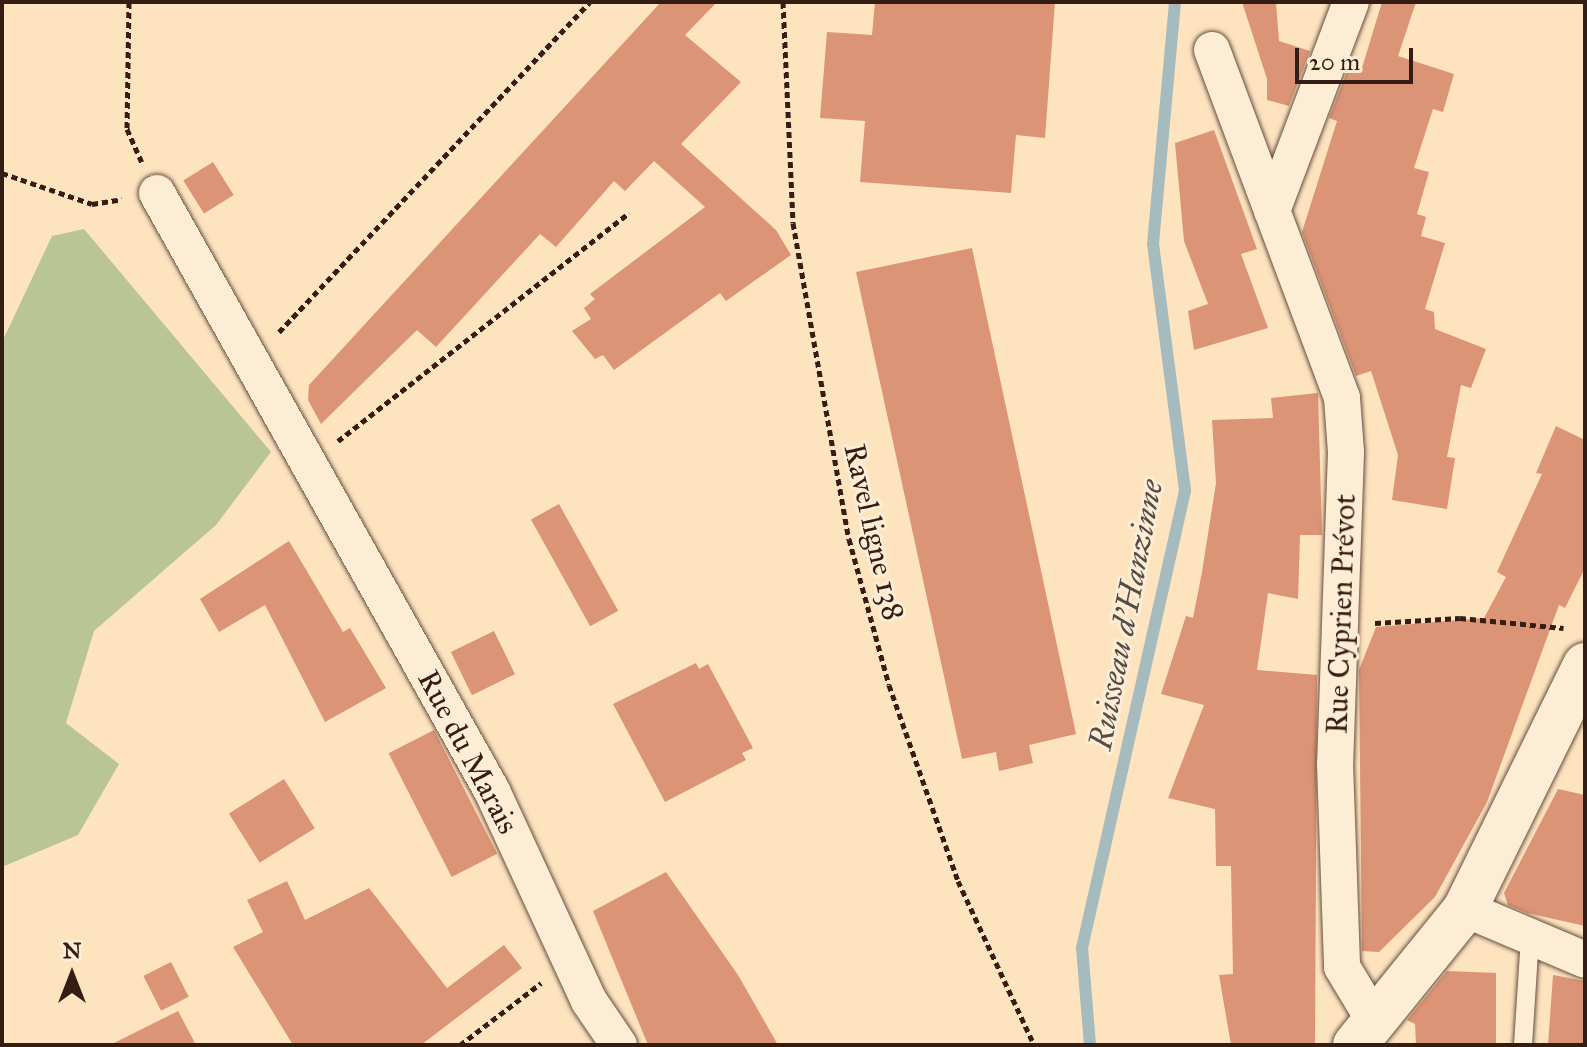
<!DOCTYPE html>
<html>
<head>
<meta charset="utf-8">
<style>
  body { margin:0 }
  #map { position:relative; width:1587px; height:1047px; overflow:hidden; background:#fee3bf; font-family:"IM FELL Great Primer",serif }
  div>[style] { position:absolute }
  .green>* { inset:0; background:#bac596 }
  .stream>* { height:12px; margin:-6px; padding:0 6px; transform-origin:6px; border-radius:6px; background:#a5bbbd }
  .building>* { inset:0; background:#db9476; transform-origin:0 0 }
  .path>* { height:5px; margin-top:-2.5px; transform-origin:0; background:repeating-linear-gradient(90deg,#331d14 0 6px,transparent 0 10px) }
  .roads { filter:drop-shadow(0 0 2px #664e3f) drop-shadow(0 0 2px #664e3f) }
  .service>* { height:18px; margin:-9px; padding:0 9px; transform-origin:9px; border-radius:9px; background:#feedd5 }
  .minor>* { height:36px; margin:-18px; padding:0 18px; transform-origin:18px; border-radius:18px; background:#feedd5 }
  .secondary>* { height:44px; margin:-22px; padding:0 22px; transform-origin:22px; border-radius:22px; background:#feedd5 }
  span { translate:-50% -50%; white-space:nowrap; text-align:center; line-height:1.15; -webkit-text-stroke:6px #feedd5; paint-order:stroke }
  .street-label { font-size:30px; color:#331d14 }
  .water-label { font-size:32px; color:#554c47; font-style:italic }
  .frame { position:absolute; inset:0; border:4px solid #331d14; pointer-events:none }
  .north { position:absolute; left:32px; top:935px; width:80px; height:80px; -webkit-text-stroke:6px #feedd5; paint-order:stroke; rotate:0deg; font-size:22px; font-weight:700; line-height:32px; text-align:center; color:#331d14 }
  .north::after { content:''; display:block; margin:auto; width:28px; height:36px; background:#331d14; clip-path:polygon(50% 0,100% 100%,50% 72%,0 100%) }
  .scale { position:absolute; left:1295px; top:48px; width:118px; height:36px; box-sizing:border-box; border:4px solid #331d14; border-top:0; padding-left:10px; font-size:24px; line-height:28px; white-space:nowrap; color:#331d14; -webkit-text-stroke:6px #feedd5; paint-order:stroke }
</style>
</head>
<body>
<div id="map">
  <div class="green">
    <i style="clip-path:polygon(84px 229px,271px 452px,216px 525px,94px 631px,66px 723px,119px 764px,78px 835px,2px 867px,2px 342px,52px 236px)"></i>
  </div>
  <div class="stream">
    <i style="left:1090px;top:1045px;width:97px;rotate:-94.7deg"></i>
    <i style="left:1082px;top:948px;width:469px;rotate:-77.3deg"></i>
    <i style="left:1185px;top:490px;width:248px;rotate:-97.4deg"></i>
    <i style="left:1153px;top:244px;width:243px;rotate:-84.8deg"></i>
  </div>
  <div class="building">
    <i style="clip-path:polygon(661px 2px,717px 2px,685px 35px,741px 82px,681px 144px,776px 230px,791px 255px,726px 301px,720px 293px,614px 370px,603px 355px,595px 359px,572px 331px,591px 319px,584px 308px,595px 299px,590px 294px,705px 207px,654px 161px,625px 191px,614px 181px,556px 247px,540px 234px,436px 347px,417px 330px,321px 424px,308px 400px,309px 385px)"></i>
    <i style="clip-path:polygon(875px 2px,1055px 2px,1045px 138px,1016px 135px,1011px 193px,860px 182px,865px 121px,820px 118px,827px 32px,872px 35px)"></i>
    <i style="clip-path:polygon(1242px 2px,1276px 2px,1279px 41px,1310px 51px,1289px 106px,1267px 100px,1267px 79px)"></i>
    <i style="clip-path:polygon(1382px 2px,1416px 2px,1398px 56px,1454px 74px,1443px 112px,1433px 109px,1414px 168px,1429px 172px,1417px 214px,1426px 217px,1421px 236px,1445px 243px,1425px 309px,1434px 312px,1435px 329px,1486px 349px,1471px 388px,1461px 385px,1447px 457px,1455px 458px,1447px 509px,1392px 500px,1398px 455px,1371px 371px,1356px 376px,1302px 232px,1337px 121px,1329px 118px,1350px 64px,1362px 68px)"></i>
    <i style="clip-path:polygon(1214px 130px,1257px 249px,1241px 254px,1268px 328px,1194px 350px,1188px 311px,1208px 304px,1184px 241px,1175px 143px)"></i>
    <i style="left:213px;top:162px;width:39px;height:35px;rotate:58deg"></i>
    <i style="clip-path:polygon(972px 248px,1076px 734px,1029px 745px,1033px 763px,999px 771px,996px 752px,962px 759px,856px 272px)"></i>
    <i style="clip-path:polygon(1318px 393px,1322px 535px,1300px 535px,1298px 599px,1268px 593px,1257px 670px,1317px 675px,1315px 1045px,1231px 1045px,1219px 975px,1233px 974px,1231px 866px,1216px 866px,1215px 809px,1168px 798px,1204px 705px,1161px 694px,1186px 616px,1193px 618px,1202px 572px,1216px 483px,1212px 420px,1273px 418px,1271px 398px)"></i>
    <i style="clip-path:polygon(1556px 426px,1585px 440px,1585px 568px,1565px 608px,1559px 605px,1487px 802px,1435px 897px,1379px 952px,1362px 951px,1359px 670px,1376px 627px,1484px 618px,1506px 577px,1497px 572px,1542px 474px,1536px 473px)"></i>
    <i style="left:559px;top:504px;width:122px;height:32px;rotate:61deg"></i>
    <i style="clip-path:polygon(289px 541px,343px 632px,350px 628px,386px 688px,325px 722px,265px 605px,219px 632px,200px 599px)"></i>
    <i style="left:494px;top:631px;width:48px;height:48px;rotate:64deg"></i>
    <i style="clip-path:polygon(696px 663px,699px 669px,708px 664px,753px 748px,742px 753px,746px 760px,665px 802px,613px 704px)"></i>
    <i style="left:434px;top:730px;width:139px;height:51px;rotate:63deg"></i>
    <i style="left:284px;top:779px;width:58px;height:65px;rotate:58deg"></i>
    <i style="clip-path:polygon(1558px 789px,1585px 795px,1585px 926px,1527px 913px,1508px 905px,1504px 893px)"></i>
    <i style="clip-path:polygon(666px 872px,738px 975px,778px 1045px,648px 1045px,593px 911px)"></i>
    <i style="clip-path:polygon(287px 881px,305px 920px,369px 888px,447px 988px,504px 945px,522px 968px,421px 1045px,293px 1045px,233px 947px,263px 932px,247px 900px)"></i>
    <i style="left:171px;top:962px;width:39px;height:31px;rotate:63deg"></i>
    <i style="clip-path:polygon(1447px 971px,1496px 973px,1496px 1045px,1416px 1045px,1415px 1024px,1407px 1020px)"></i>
    <i style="clip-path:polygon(1553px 975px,1585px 981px,1585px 1045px,1548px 1045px)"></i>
    <i style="clip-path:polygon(178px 1011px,196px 1045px,110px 1045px)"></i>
  </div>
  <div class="path">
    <i style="left:129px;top:2px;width:127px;rotate:90.9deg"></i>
    <i style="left:127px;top:129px;width:36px;rotate:66deg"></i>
    <i style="left:783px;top:2px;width:221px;rotate:87.4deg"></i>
    <i style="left:793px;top:223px;width:321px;rotate:80deg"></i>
    <i style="left:849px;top:539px;width:151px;rotate:74.7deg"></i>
    <i style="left:889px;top:685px;width:208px;rotate:70.6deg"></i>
    <i style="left:958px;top:881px;width:181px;rotate:65.1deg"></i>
    <i style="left:2px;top:173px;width:95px;rotate:19deg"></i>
    <i style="left:92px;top:204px;width:30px;rotate:-9deg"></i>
    <i style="left:279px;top:332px;width:453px;rotate:-46.7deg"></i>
    <i style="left:338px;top:441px;width:370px;rotate:-38.1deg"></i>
    <i style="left:1375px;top:623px;width:85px;rotate:-3.4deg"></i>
    <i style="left:1460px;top:618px;width:104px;rotate:5.5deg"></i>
    <i style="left:460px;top:1045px;width:102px;rotate:-37.4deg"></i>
  </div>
  <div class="roads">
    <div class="service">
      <i style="left:1523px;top:1045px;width:108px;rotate:-86.3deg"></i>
    </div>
    <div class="minor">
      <i style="left:1212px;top:50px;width:371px;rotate:69.5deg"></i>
      <i style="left:1342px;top:398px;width:54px;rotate:85.8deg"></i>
      <i style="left:1346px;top:452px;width:312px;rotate:92deg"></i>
      <i style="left:1335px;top:764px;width:203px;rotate:88deg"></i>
      <i style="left:1342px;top:967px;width:62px;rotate:58.9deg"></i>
      <i style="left:157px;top:193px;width:685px;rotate:60.74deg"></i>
      <i style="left:492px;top:791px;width:231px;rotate:65.2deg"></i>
      <i style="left:589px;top:1001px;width:53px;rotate:55.7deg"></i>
      <i style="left:1272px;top:211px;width:223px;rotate:-69.3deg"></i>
      <i style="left:1465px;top:909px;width:130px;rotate:23deg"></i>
    </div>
    <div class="secondary">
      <i style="left:1355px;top:1045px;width:175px;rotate:-51deg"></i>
      <i style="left:1465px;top:909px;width:272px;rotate:-63.8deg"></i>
    </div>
  </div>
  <div class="street-label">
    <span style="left:874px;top:532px;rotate:77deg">Ravel ligne 138</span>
    <span style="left:1341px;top:614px;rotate:-88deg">Rue Cyprien Prévot</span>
    <span style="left:468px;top:752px;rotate:62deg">Rue du Marais</span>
  </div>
  <div class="water-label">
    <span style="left:1127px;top:615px;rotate:-79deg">Ruisseau d'Hanzinne</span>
  </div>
  <div class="frame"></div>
  <div class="north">N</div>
  <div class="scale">20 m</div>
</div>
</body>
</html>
